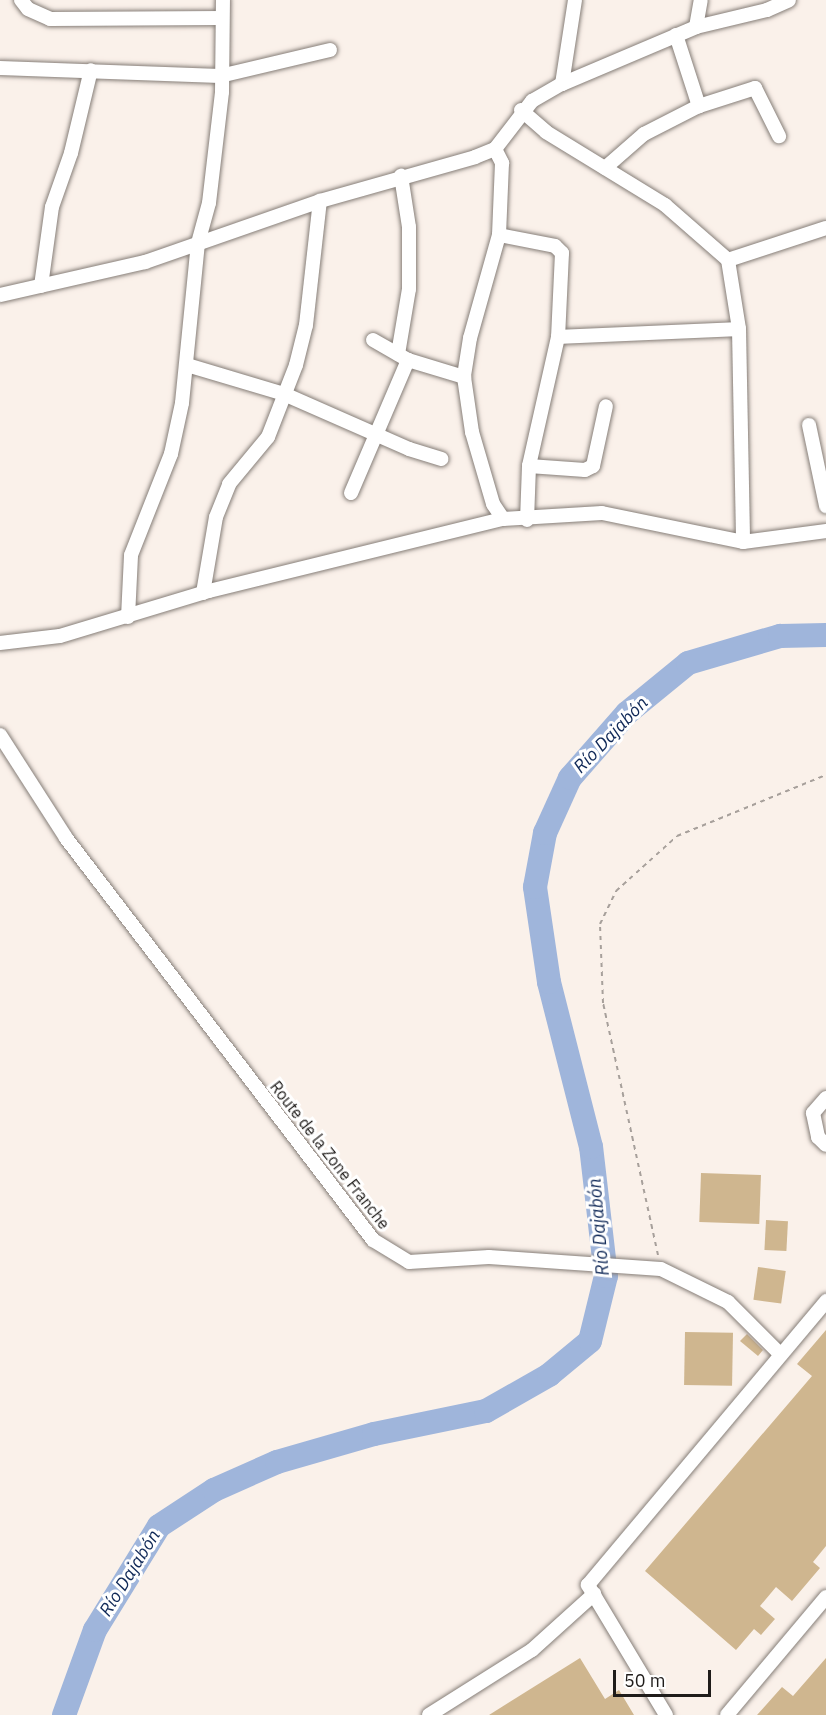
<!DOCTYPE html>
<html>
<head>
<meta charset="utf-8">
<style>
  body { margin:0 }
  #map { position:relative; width:826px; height:1715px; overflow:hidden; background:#faf1ea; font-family:"IBM Plex Sans",sans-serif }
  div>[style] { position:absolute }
  .river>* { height:24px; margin:-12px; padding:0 12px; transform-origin:12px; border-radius:12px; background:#9fb5db }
  .building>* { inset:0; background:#cfb68f; transform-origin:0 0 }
  .path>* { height:2px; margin-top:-1px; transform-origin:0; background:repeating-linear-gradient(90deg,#a7a09b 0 4.5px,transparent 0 9px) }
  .roads { filter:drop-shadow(0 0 2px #867e78) drop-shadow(0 0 2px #867e78) }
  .minor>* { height:14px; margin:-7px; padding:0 7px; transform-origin:7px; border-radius:7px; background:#fff }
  span { translate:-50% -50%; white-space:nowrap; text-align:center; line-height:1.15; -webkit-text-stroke:6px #fff; paint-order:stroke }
  .street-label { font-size:16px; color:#1f1c1a }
  .water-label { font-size:18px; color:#0f2857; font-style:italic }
  .scale { position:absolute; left:613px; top:1670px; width:98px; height:27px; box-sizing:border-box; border:3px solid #1f1c1a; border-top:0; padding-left:8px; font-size:18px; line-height:21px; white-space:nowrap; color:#1f1c1a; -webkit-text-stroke:4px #fff; paint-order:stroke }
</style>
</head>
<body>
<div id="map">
  <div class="river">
    <i style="left:64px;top:1715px;width:90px;rotate:-70deg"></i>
    <i style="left:95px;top:1630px;width:122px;rotate:-58.4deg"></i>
    <i style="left:159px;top:1526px;width:66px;rotate:-33.2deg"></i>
    <i style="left:214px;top:1490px;width:69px;rotate:-24deg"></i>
    <i style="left:277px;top:1462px;width:101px;rotate:-16.1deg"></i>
    <i style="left:374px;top:1434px;width:114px;rotate:-11.6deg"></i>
    <i style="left:486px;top:1411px;width:73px;rotate:-29.7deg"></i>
    <i style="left:549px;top:1375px;width:53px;rotate:-39.7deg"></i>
    <i style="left:590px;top:1341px;width:67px;rotate:-76.2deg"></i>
    <i style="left:606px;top:1276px;width:130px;rotate:-96.6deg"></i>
    <i style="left:591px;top:1147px;width:170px;rotate:-104.3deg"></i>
    <i style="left:549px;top:982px;width:96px;rotate:-98.4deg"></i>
    <i style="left:535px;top:887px;width:55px;rotate:-79.5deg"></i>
    <i style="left:545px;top:833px;width:60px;rotate:-65.6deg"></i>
    <i style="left:570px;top:778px;width:86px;rotate:-48.8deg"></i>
    <i style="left:627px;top:713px;width:79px;rotate:-39.3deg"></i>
    <i style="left:688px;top:663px;width:96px;rotate:-16.4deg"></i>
    <i style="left:780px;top:636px;width:46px;rotate:-1.2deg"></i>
  </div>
  <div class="building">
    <i style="left:701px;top:1173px;width:60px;height:49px;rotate:2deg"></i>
    <i style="left:766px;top:1220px;width:22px;height:30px;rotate:3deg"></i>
    <i style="left:758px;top:1267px;width:28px;height:33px;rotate:8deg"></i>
    <i style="clip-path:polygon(826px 1330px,826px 1546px,813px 1562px,820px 1568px,792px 1601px,776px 1587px,760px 1606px,775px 1619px,761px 1635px,754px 1629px,736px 1650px,645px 1571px,812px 1376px,797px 1364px)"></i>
    <i style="left:685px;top:1332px;width:48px;height:53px;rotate:1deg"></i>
    <i style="clip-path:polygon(747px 1334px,763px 1350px,758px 1356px,740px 1341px)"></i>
    <i style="clip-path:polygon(580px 1658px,605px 1699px,619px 1690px,634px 1715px,489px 1715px)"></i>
    <i style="clip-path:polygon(826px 1658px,826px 1715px,757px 1715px,782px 1687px,793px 1696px)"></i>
  </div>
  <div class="path">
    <i style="left:658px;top:1255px;width:258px;rotate:-102.3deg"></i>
    <i style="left:603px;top:1003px;width:79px;rotate:-92.2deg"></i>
    <i style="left:600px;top:924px;width:37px;rotate:-64deg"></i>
    <i style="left:616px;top:891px;width:82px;rotate:-42deg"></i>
    <i style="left:677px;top:836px;width:161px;rotate:-22.3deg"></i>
  </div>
  <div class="roads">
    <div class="minor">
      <i style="left:21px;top:0;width:11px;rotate:52deg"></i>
      <i style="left:28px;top:9px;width:24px;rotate:24deg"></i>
      <i style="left:50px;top:19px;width:172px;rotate:-0.3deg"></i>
      <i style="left:696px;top:27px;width:27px;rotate:-80deg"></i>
      <i style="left:676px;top:35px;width:75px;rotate:72.1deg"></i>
      <i style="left:0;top:68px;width:220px;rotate:2.1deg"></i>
      <i style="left:220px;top:76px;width:113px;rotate:-13.3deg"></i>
      <i style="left:562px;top:84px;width:85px;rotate:-81.2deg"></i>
      <i style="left:521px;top:110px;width:33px;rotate:41deg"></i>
      <i style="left:546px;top:132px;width:140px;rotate:31.5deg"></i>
      <i style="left:665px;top:205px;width:84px;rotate:41.1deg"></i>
      <i style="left:728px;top:260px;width:103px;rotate:-18.1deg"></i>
      <i style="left:495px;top:149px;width:16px;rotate:63deg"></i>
      <i style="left:502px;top:163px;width:72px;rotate:92.4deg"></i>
      <i style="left:499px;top:235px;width:107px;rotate:105.7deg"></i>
      <i style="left:470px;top:338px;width:39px;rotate:99deg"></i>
      <i style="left:464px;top:377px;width:56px;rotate:81.7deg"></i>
      <i style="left:472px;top:432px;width:75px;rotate:73.7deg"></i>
      <i style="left:493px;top:504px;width:18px;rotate:56deg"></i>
      <i style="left:605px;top:168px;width:52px;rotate:-41.1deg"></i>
      <i style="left:644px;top:134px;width:62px;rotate:-27deg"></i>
      <i style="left:699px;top:106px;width:59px;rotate:-17.8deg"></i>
      <i style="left:755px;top:88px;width:54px;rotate:63.4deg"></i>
      <i style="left:499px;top:235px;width:57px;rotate:11.1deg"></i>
      <i style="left:555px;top:246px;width:10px;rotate:45deg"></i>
      <i style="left:562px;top:253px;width:84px;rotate:92.7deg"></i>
      <i style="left:558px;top:337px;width:132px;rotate:102.7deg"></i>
      <i style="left:529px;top:466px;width:54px;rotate:92.1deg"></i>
      <i style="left:728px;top:260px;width:70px;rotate:80.9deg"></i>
      <i style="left:739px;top:329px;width:213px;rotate:88.9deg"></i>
      <i style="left:41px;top:286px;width:80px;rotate:-82.1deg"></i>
      <i style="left:52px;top:207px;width:57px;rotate:-70.6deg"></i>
      <i style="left:71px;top:153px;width:85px;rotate:-76.5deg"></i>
      <i style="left:0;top:295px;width:149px;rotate:-12.8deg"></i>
      <i style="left:145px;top:262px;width:185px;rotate:-19.2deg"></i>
      <i style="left:320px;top:201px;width:161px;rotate:-15.8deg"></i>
      <i style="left:475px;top:157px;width:22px;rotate:-22deg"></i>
      <i style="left:495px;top:149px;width:61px;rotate:-52.4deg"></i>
      <i style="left:532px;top:101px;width:34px;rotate:-30deg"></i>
      <i style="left:562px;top:84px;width:146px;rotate:-23deg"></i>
      <i style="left:696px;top:27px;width:73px;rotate:-13.5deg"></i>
      <i style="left:767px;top:10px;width:24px;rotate:-24deg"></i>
      <i style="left:558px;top:337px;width:181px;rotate:-2.5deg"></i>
      <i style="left:373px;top:340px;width:40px;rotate:29.7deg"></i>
      <i style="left:408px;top:360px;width:59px;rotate:16.9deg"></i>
      <i style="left:398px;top:354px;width:66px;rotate:-80.4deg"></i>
      <i style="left:409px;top:289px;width:62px;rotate:-90deg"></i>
      <i style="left:409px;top:227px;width:52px;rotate:-98.9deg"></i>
      <i style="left:187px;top:365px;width:101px;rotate:16.6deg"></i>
      <i style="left:284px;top:394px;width:137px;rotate:23.7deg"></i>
      <i style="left:409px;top:449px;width:34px;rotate:17deg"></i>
      <i style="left:809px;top:425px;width:83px;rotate:78.1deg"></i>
      <i style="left:529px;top:466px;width:56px;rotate:4.1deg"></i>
      <i style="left:585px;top:470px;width:9px;rotate:-27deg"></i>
      <i style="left:593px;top:466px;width:61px;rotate:-77.8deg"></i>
      <i style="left:351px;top:493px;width:145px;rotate:-66.8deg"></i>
      <i style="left:203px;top:593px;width:77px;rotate:-80.3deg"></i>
      <i style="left:216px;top:517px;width:35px;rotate:-68deg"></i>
      <i style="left:229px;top:484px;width:61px;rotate:-50.3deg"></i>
      <i style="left:268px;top:437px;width:77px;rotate:-68.7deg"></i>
      <i style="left:296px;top:365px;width:41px;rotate:-76deg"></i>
      <i style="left:306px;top:325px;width:125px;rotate:-83.6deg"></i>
      <i style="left:128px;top:617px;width:62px;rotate:-87.2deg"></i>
      <i style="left:131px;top:555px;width:109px;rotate:-68.4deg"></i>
      <i style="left:171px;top:454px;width:52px;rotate:-77.8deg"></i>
      <i style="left:182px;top:403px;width:161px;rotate:-84.3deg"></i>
      <i style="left:198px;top:243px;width:41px;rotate:-74.6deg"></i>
      <i style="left:209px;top:203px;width:112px;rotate:-83.3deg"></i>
      <i style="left:222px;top:92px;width:92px;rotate:-89.4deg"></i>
      <i style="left:0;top:643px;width:60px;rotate:-6.7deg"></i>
      <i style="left:60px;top:636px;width:156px;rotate:-16.8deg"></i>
      <i style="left:209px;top:591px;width:303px;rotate:-13.8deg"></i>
      <i style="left:503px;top:519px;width:99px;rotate:-3.5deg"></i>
      <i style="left:602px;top:513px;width:144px;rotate:11.6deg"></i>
      <i style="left:743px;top:542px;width:84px;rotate:-7.5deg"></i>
      <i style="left:0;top:735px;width:122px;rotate:57.3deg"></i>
      <i style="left:66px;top:838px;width:506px;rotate:52.63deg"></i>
      <i style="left:373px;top:1240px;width:42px;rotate:31.4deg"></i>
      <i style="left:409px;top:1262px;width:80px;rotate:-3.6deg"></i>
      <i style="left:489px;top:1257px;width:172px;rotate:4deg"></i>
      <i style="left:661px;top:1269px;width:75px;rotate:26.2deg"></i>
      <i style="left:728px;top:1302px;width:72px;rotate:45deg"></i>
      <i style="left:826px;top:1098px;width:20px;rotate:131deg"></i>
      <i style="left:813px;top:1113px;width:25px;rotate:78deg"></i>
      <i style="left:818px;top:1137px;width:11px;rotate:45deg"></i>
      <i style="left:429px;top:1715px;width:122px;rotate:-32.3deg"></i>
      <i style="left:532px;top:1650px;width:84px;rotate:-42.1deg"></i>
      <i style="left:666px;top:1715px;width:152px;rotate:-121deg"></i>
      <i style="left:588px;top:1585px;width:371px;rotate:-50deg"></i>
      <i style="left:727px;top:1715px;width:154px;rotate:-50deg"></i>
    </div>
  </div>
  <div class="street-label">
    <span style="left:330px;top:1155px;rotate:52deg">Route de la Zone Franche</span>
  </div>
  <div class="water-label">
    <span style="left:611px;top:735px;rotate:-46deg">Río Dajabón</span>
    <span style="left:599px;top:1227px;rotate:-95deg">Río Dajabón</span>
    <span style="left:130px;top:1573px;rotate:-58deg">Río Dajabón</span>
  </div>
  <div class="scale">50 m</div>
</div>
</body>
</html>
